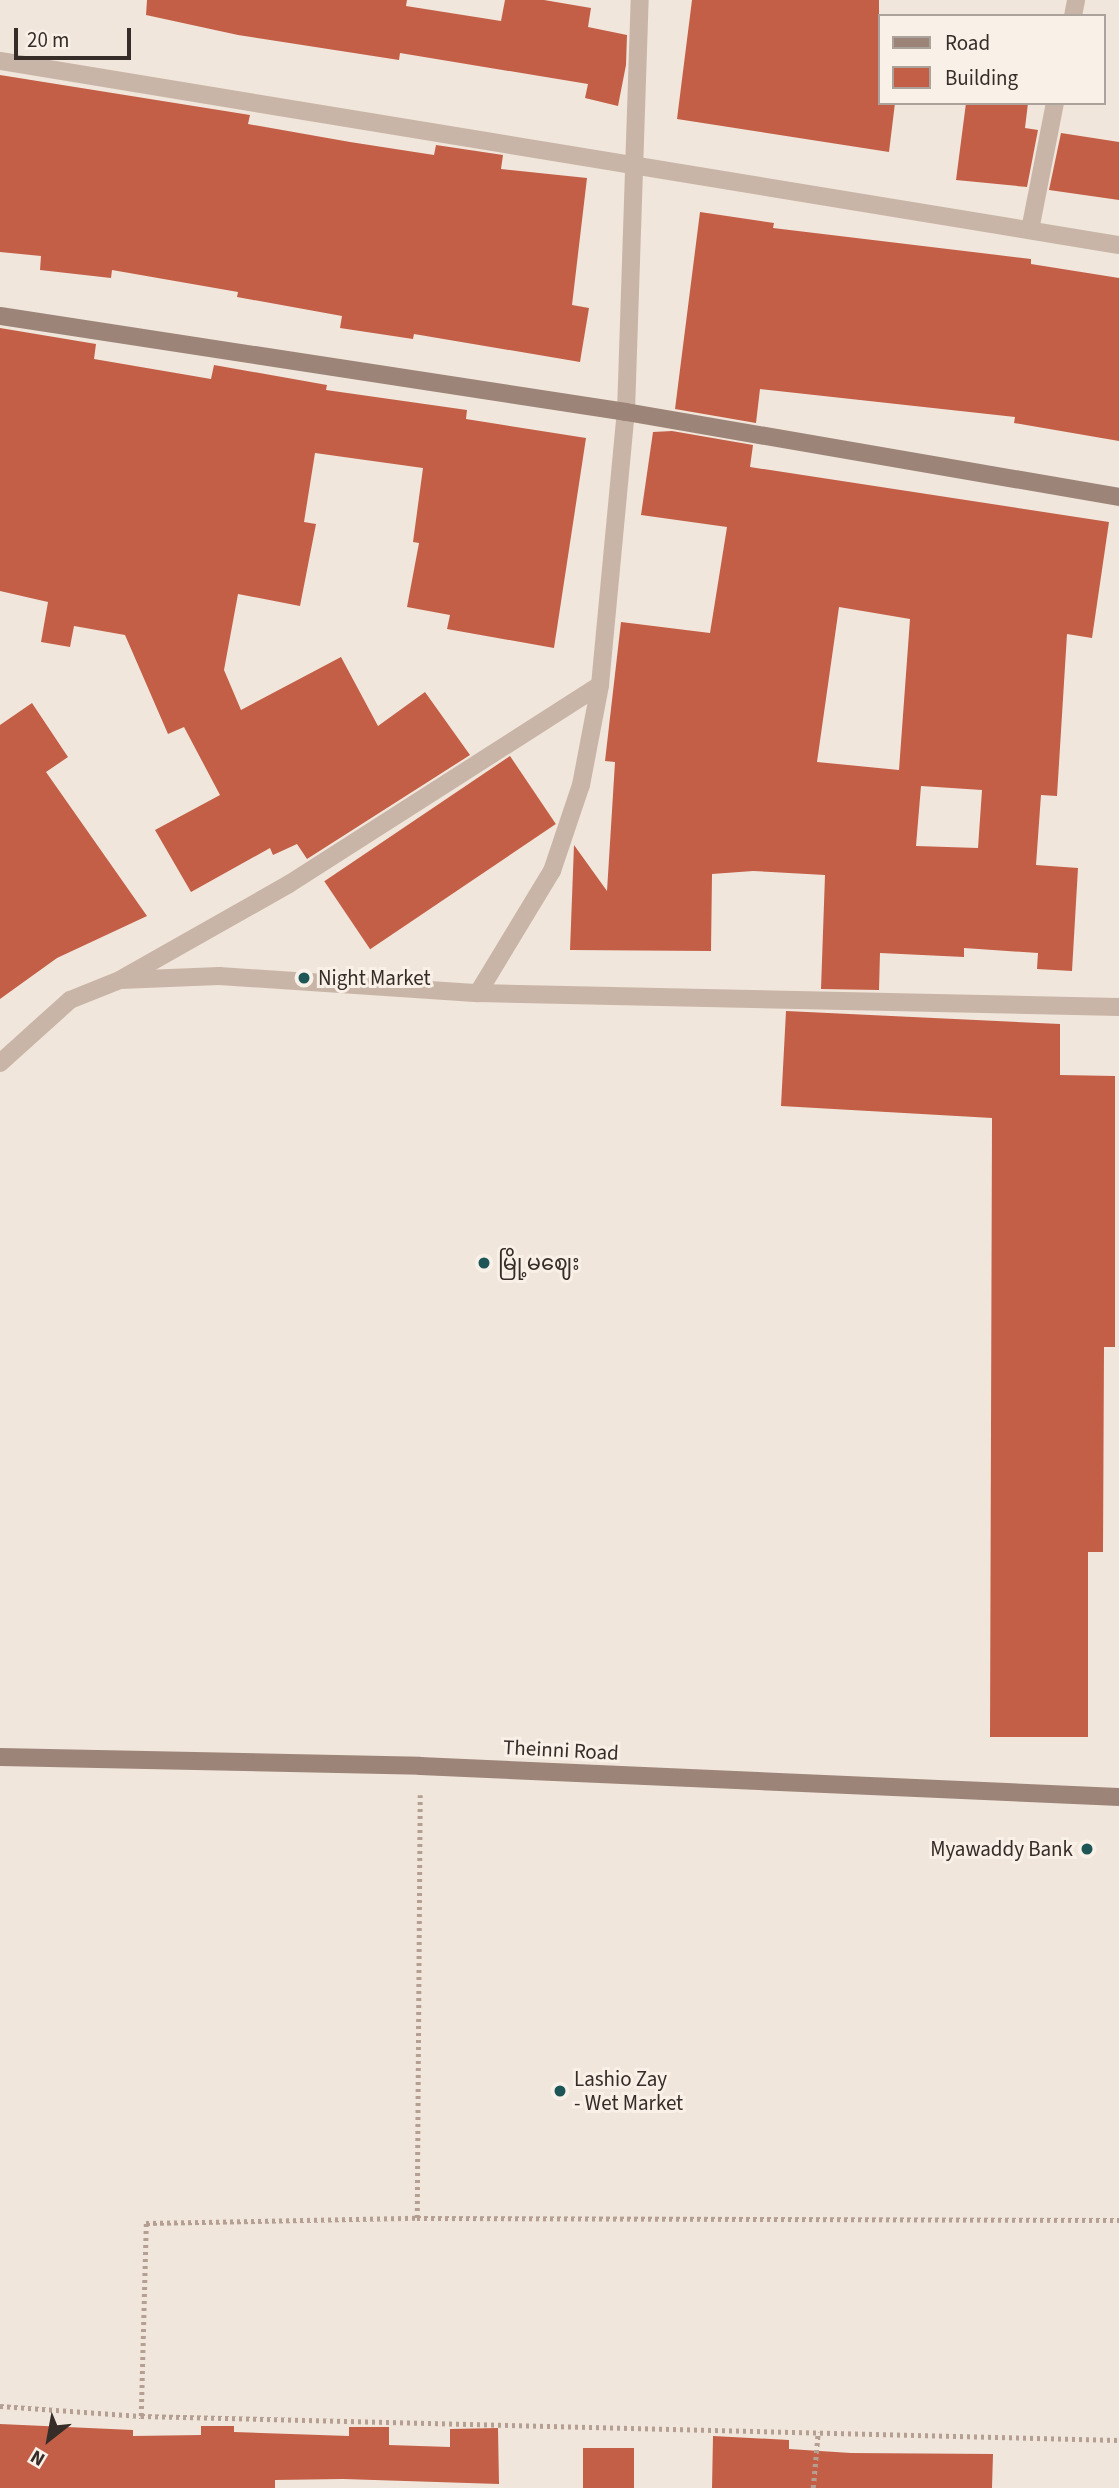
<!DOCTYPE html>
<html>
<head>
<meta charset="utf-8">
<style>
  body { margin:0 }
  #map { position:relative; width:1119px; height:2488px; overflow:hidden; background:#f1e6db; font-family:"Source Sans 3","Noto Sans Myanmar",sans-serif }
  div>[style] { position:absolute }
  .building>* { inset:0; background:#c45f47; transform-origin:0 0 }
  .path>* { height:4.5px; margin-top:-2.25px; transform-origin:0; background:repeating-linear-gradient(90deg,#b59f92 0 3.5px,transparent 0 7px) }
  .minor>* { height:18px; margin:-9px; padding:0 9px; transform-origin:9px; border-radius:9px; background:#c9b5a7 }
  .secondary>* { height:18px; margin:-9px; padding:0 9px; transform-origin:9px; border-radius:9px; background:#9d8479 }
  .dots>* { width:19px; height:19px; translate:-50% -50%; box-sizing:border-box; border:4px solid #f9f0e8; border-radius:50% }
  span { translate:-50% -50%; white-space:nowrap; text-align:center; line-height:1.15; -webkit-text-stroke:6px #f9f0e8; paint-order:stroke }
  .poi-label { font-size:21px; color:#362c28 }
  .left { translate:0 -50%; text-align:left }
  .right { translate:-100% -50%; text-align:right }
  .street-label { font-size:21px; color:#362c28 }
  .legend { position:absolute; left:878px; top:14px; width:228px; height:91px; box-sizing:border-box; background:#f9f0e8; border:2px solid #aba29b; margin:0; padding:9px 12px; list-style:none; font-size:21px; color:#362c28 }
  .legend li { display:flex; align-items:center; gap:14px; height:35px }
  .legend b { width:35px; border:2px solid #aba29b }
  .north { position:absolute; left:14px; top:2404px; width:70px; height:70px; -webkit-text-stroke:5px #f9f0e8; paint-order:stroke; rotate:211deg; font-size:19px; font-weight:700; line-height:28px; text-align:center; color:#362c28 }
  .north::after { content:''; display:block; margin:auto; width:24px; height:32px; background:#362c28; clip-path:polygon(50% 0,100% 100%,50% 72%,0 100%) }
  .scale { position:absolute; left:14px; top:28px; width:117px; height:32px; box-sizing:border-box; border:4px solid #362c28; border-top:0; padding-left:9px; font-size:21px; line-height:24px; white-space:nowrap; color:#362c28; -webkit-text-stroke:5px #f9f0e8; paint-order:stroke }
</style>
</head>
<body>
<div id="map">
  <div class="building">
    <i style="clip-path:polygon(147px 0,407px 0,406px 6px,501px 21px,505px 0,544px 0,591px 8px,588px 27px,627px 35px,626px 65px,618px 106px,585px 98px,588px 84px,400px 53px,399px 60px,238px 35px,146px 15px)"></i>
    <i style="clip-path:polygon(692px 0,879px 0,879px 103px,895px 103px,889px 152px,677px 119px)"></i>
    <i style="clip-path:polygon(0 75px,250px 115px,248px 124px,350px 142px,434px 155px,436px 145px,503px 155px,501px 169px,587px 178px,572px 305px,589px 308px,580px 362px,414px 334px,413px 339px,340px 328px,342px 316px,237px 297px,238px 292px,112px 270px,111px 278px,40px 270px,41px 256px,0 252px)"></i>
    <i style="clip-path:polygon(966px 103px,1028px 103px,1025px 128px,1038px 130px,1027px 187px,956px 180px)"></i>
    <i style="clip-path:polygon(1061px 133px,1119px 142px,1119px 200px,1049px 190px)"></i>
    <i style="clip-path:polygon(700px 212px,774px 223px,773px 228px,1031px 259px,1031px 264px,1119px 278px,1119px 441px,1014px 423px,1015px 417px,760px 389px,756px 423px,675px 409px)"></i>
    <i style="clip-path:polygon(0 328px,96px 344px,94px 359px,211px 379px,214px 365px,327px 385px,326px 390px,467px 410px,466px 419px,586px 438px,554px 648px,447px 629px,450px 615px,407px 607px,419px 543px,413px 542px,423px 468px,315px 453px,304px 522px,316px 524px,300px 606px,238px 594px,224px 670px,241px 710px,341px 657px,378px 726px,425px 692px,470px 755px,307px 859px,297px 844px,273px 855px,270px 848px,191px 892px,155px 830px,220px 795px,184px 727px,168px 734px,125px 635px,74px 626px,70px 647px,41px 642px,48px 602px,0 591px)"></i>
    <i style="clip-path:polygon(evenodd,672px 431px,753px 445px,750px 467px,1109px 522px,1092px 638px,1067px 634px,1057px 796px,1041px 795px,1036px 865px,1078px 868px,1072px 971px,1037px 969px,1038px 953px,964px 948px,964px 957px,880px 953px,879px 990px,821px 989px,825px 875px,753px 871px,712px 874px,711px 951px,570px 950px,574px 845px,607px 891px,615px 762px,605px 761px,621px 622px,710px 633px,727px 527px,641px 515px,653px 432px,672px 431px,839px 607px,910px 619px,899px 770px,817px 762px,839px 607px,672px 431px,921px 786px,982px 790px,978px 848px,916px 846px,921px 786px)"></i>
    <i style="clip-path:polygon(32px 703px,68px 757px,46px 772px,147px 916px,57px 958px,0 999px,0 725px)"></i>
    <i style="left:510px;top:756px;width:82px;height:224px;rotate:56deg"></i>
    <i style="clip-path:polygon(786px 1011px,1060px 1024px,1060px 1075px,1115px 1076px,1115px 1347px,1104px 1347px,1103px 1552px,1088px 1552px,1088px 1737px,990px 1737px,992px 1118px,781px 1106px)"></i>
    <i style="clip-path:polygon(0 2424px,133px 2430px,133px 2436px,201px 2435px,201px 2426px,234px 2426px,234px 2432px,349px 2436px,349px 2427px,389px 2427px,389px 2445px,450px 2447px,450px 2429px,498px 2428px,499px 2484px,343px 2479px,275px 2480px,275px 2488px,0 2488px)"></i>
    <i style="clip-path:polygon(713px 2436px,789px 2440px,789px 2449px,851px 2453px,993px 2454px,992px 2488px,712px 2488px)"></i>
    <i style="left:583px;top:2448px;width:51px;height:40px"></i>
  </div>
  <div class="path">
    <i style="left:417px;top:2218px;width:423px;rotate:-89.6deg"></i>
    <i style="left:0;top:2406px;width:141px;rotate:4.1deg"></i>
    <i style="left:141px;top:2416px;width:978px;rotate:1.41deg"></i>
    <i style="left:141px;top:2416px;width:193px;rotate:-88.5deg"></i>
    <i style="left:146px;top:2223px;width:271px;rotate:-1.1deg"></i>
    <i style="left:417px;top:2218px;width:702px;rotate:0.16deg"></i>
    <i style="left:813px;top:2488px;width:56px;rotate:-84.9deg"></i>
  </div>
  <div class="minor">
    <i style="left:1073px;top:16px;width:16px;rotate:-79deg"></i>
    <i style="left:0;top:61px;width:1134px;rotate:9.34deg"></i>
    <i style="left:1030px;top:230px;width:129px;rotate:-78.9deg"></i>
    <i style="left:123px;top:978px;width:191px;rotate:-29.5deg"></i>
    <i style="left:289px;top:884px;width:369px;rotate:-32.6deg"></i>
    <i style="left:478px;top:993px;width:143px;rotate:-58.8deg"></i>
    <i style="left:552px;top:871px;width:91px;rotate:-71.4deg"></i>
    <i style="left:581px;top:785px;width:102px;rotate:-79.2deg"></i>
    <i style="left:600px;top:685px;width:274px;rotate:-84.6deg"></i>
    <i style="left:626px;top:412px;width:412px;rotate:-88.1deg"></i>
    <i style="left:0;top:1063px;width:94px;rotate:-42deg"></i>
    <i style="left:70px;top:1000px;width:54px;rotate:-21.8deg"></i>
    <i style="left:120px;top:980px;width:99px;rotate:-2.3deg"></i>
    <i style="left:219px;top:976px;width:260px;rotate:3.8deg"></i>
    <i style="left:478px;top:993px;width:641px;rotate:1.25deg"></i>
  </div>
  <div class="secondary">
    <i style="left:0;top:316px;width:633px;rotate:8.72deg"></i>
    <i style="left:626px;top:412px;width:500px;rotate:9.78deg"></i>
    <i style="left:0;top:1757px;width:420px;rotate:1.2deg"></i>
    <i style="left:420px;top:1766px;width:700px;rotate:2.54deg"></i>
  </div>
  <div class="dots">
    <i style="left:304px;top:978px;background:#1e5657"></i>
    <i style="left:484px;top:1263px;background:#1e5657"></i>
    <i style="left:1087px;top:1849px;background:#1e5657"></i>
    <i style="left:560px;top:2091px;background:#1e5657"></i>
  </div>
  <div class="poi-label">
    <span class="left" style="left:318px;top:978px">Night Market</span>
    <span class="left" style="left:498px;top:1263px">မြို့မဈေး</span>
    <span class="right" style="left:1073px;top:1849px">Myawaddy Bank</span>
    <span class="left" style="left:574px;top:2091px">Lashio Zay<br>- Wet Market</span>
  </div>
  <div class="street-label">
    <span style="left:561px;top:1750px;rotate:3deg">Theinni Road</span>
  </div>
  <ul class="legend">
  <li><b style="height:9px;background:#9d8479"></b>Road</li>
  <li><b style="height:19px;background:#c45f47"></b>Building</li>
  </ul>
  <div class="north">N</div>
  <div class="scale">20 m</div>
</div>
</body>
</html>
